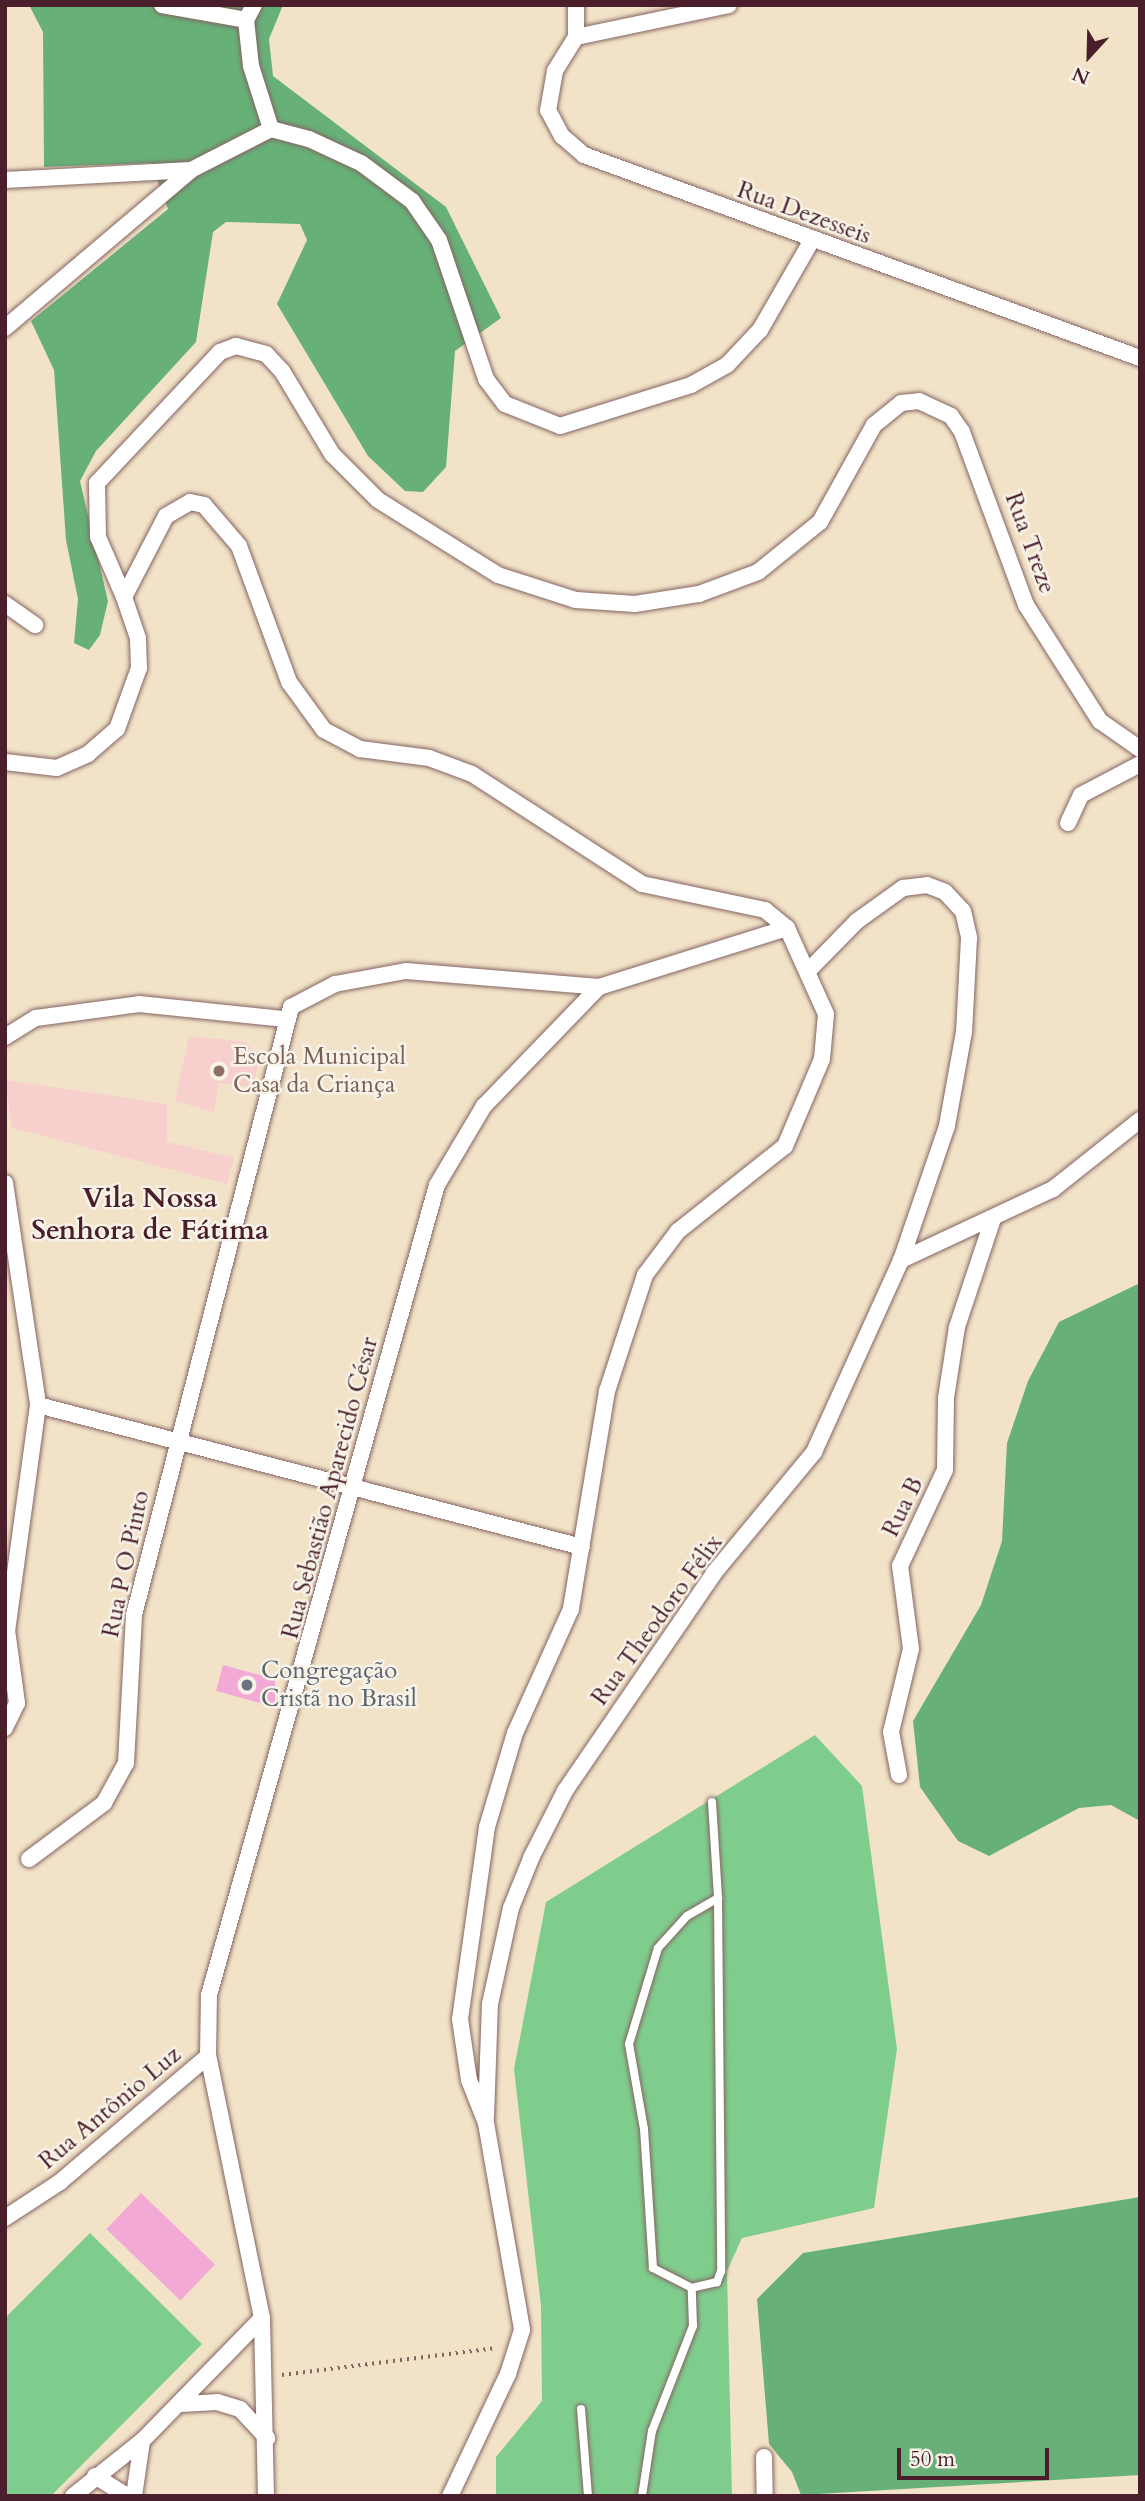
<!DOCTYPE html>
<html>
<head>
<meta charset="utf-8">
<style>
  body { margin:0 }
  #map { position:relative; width:1145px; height:2501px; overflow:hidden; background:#f2e3c8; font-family:Cardo,serif }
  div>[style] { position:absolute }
  .built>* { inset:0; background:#f7d0ce }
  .green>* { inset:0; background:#7fcd8d }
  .forest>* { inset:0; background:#67b078 }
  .building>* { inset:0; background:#f3a9d6; transform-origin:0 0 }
  .path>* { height:3.5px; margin-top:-1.75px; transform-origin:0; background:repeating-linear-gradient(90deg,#856462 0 2px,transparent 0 7px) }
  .roads { filter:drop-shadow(0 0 2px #856462) drop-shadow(0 0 2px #856462) }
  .service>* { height:8px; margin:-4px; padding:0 4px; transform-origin:4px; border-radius:4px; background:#fff }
  .minor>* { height:16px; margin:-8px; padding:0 8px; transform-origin:8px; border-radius:8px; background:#fff }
  .dots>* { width:19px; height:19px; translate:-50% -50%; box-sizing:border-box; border:4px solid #f7f3e8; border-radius:50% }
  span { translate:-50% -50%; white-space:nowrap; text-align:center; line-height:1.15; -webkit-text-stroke:5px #f7f3e8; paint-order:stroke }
  .street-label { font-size:24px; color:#4a1f2b }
  .education-label { font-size:24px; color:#785e54 }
  .left { translate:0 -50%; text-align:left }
  .worship-label { font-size:24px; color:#5b616d }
  .quarter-label { font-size:28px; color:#4a1f2b; font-weight:700 }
  .frame { position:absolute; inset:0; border:7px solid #4a1f2b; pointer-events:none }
  .north { position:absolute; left:1054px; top:21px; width:70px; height:70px; -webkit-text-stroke:5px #f7f3e8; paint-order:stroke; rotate:202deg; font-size:19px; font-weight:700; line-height:28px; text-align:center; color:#4a1f2b }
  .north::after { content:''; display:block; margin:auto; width:24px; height:32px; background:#4a1f2b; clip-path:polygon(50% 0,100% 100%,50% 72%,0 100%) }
  .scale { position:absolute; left:897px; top:2448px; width:152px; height:32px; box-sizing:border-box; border:4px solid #4a1f2b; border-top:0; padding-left:9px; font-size:21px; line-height:24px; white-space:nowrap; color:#4a1f2b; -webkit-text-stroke:5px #f7f3e8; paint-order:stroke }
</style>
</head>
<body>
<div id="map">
  <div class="built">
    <i style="clip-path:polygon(189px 1036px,246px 1042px,259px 1060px,253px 1087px,219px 1083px,214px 1112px,175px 1101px)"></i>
    <i style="clip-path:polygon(5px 1080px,167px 1104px,167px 1142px,234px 1158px,227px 1184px,12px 1128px)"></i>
  </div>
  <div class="green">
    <i style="clip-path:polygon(815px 1735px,862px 1786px,897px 2049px,874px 2208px,742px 2238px,727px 2271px,732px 2496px,496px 2496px,496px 2457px,542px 2401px,541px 2306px,514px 2069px,546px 1902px)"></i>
    <i style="clip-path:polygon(90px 2233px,202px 2344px,51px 2496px,5px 2496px,5px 2318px)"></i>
  </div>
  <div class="forest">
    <i style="clip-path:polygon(29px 5px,283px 5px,269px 39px,273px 76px,446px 207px,501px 318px,455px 351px,446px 467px,423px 492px,405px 491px,368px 456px,277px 304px,307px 240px,300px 224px,226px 222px,213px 232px,196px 342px,96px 451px,80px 481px,108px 601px,100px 635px,89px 650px,74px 643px,78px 599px,66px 540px,54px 370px,31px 321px,168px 209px,151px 163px,44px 167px,43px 32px)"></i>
    <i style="clip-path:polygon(1140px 1283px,1140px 1821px,1111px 1805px,1079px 1808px,989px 1856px,958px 1841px,920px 1787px,913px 1721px,981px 1605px,1002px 1541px,1007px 1443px,1028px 1381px,1059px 1322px)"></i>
    <i style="clip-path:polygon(1140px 2197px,1140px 2475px,801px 2495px,792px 2472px,769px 2444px,757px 2299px,803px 2253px)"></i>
  </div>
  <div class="building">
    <i style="clip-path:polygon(223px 1665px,275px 1679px,275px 1702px,268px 1705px,216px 1691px)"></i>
    <i style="left:141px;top:2193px;width:103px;height:50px;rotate:44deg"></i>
  </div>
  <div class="path">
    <i style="left:282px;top:2375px;width:216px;rotate:-7.2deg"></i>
  </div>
  <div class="roads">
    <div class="service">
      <i style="left:712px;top:1802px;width:96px;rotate:86.4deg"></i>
      <i style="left:718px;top:1898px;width:373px;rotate:89.5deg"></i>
      <i style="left:721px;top:2271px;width:12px;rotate:110deg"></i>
      <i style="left:717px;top:2282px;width:26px;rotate:167deg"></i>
      <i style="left:692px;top:2288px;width:44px;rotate:-152.9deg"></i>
      <i style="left:653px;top:2268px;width:139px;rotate:-93.7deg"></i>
      <i style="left:644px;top:2129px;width:86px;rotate:-100deg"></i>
      <i style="left:629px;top:2044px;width:100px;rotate:-73.2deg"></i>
      <i style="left:658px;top:1948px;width:43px;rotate:-47.8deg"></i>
      <i style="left:687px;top:1916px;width:36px;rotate:-30deg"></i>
      <i style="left:581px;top:2409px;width:87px;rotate:85.4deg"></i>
      <i style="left:642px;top:2496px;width:66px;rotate:-81.3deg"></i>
      <i style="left:652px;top:2431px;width:113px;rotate:-68.7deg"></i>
      <i style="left:693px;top:2326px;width:38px;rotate:-92deg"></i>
    </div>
    <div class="minor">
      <i style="left:162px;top:5px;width:85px;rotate:10.1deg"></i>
      <i style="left:254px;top:5px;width:17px;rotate:118deg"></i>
      <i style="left:246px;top:20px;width:46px;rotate:83.8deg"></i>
      <i style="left:251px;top:66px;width:66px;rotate:72.4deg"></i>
      <i style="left:576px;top:5px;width:32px;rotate:90deg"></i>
      <i style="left:576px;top:37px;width:40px;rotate:122deg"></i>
      <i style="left:555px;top:71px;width:40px;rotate:100deg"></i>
      <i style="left:548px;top:110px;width:30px;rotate:62deg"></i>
      <i style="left:562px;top:136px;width:29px;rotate:41deg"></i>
      <i style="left:584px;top:155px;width:592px;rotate:20.06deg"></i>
      <i style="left:576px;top:37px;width:156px;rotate:-11.8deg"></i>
      <i style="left:5px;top:180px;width:186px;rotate:-3.1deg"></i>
      <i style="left:191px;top:170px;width:90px;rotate:-27.1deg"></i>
      <i style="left:271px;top:129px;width:39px;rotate:15deg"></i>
      <i style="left:309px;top:139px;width:57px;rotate:24.8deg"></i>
      <i style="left:361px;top:163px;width:64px;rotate:36.7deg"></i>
      <i style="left:412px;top:201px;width:47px;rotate:55.3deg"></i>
      <i style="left:439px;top:240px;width:147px;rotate:71.3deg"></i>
      <i style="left:486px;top:379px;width:31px;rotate:53deg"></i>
      <i style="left:505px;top:404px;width:59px;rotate:21.8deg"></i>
      <i style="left:560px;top:426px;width:137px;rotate:-17.4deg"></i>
      <i style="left:691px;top:385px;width:41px;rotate:-29.1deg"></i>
      <i style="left:727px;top:365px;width:48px;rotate:-46.7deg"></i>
      <i style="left:760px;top:330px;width:104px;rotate:-60deg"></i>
      <i style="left:5px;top:328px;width:244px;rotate:-40.3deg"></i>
      <i style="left:124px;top:597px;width:65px;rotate:-113.4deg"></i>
      <i style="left:98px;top:537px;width:54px;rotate:-91.1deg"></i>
      <i style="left:97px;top:483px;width:180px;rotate:-46.8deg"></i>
      <i style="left:220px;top:352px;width:17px;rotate:-21deg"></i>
      <i style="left:236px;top:346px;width:31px;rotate:15deg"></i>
      <i style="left:266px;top:354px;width:23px;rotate:47deg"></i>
      <i style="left:282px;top:371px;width:97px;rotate:58.9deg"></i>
      <i style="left:332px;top:454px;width:65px;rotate:45deg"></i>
      <i style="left:378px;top:500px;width:142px;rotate:32deg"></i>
      <i style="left:498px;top:575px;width:82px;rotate:17.8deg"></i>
      <i style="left:576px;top:600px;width:59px;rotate:3.9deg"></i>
      <i style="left:635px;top:604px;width:65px;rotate:-8.9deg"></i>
      <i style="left:699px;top:594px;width:63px;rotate:-20.4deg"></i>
      <i style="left:758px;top:572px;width:80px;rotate:-38.9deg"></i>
      <i style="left:820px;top:522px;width:111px;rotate:-60.9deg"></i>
      <i style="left:874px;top:425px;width:35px;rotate:-39deg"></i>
      <i style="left:901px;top:403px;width:18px;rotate:-6deg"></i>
      <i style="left:919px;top:401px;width:35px;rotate:25deg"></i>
      <i style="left:951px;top:416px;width:19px;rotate:55deg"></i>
      <i style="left:962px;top:432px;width:184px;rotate:69.7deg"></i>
      <i style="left:1026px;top:605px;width:138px;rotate:57.5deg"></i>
      <i style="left:1100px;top:721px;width:49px;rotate:35deg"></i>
      <i style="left:5px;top:604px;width:37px;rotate:35deg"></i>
      <i style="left:5px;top:762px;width:52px;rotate:6.6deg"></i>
      <i style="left:57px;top:768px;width:34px;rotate:-24deg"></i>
      <i style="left:88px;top:754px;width:38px;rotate:-41deg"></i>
      <i style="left:117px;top:729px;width:65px;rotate:-70.2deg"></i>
      <i style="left:139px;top:668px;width:30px;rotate:-92deg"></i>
      <i style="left:138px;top:638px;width:43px;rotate:-108.9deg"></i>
      <i style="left:124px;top:597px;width:91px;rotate:-62.6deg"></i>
      <i style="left:166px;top:516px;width:28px;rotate:-30deg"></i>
      <i style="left:190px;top:502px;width:14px;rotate:12deg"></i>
      <i style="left:204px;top:505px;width:54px;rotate:49.5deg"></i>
      <i style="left:239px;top:546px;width:145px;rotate:69.8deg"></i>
      <i style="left:289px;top:682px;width:59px;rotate:53.9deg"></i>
      <i style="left:324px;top:730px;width:41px;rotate:27.8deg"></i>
      <i style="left:360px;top:749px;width:70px;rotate:7.4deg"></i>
      <i style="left:429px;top:758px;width:46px;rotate:20.4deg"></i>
      <i style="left:472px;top:774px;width:202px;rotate:32.9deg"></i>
      <i style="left:642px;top:884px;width:126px;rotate:11.9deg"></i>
      <i style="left:765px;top:910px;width:28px;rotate:39deg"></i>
      <i style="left:787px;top:928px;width:94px;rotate:65.6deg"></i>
      <i style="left:826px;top:1014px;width:45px;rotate:95.1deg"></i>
      <i style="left:822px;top:1059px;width:95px;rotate:113deg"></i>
      <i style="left:785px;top:1146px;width:137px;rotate:141.5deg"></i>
      <i style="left:678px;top:1231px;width:55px;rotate:126.9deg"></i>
      <i style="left:645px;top:1275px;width:122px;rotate:108.1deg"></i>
      <i style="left:607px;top:1391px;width:221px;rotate:99.4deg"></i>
      <i style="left:571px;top:1609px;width:136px;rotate:114.3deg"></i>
      <i style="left:515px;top:1733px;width:98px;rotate:106.6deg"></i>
      <i style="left:487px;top:1827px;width:194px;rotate:98deg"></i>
      <i style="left:460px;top:2019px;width:62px;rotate:81.6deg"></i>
      <i style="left:469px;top:2080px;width:46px;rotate:68.4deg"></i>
      <i style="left:486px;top:2123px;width:210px;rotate:80.1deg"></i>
      <i style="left:522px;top:2330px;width:46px;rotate:107.7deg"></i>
      <i style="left:508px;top:2374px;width:135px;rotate:115.4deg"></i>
      <i style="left:1068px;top:823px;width:31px;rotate:-65deg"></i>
      <i style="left:1081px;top:795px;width:67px;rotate:-27.7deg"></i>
      <i style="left:810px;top:969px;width:67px;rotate:-45.6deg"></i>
      <i style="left:857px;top:921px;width:57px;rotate:-35.7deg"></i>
      <i style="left:903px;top:888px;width:24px;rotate:-7deg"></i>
      <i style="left:927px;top:885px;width:19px;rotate:21deg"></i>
      <i style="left:945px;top:892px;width:26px;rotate:47deg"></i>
      <i style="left:963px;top:911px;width:28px;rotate:77deg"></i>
      <i style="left:969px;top:938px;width:94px;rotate:93deg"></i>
      <i style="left:964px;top:1032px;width:96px;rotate:100.3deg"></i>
      <i style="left:947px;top:1126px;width:142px;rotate:108.9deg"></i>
      <i style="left:5px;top:1037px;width:36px;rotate:-32deg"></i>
      <i style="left:36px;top:1018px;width:104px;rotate:-7.7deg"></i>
      <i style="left:139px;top:1004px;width:147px;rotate:5.9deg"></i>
      <i style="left:5px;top:1183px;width:224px;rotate:81.5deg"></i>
      <i style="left:38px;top:1405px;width:227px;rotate:97.8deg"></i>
      <i style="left:7px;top:1630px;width:74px;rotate:82.2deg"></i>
      <i style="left:17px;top:1703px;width:28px;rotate:116deg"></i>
      <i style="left:38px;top:1405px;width:562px;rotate:14.63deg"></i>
      <i style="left:899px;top:1775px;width:44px;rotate:-100.5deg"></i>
      <i style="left:891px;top:1732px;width:85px;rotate:-76.5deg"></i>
      <i style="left:911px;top:1649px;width:84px;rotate:-97.5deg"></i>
      <i style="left:900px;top:1566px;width:106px;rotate:-64.9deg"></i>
      <i style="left:945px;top:1470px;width:72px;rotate:-89.2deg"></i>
      <i style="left:946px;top:1398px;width:72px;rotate:-81.2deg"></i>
      <i style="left:957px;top:1327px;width:114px;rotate:-71.6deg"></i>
      <i style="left:29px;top:1859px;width:94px;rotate:-36.7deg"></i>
      <i style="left:104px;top:1803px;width:46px;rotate:-61.2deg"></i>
      <i style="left:126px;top:1763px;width:148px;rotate:-86.9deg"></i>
      <i style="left:134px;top:1615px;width:628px;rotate:-75.52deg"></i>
      <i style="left:291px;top:1007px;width:50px;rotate:-27.6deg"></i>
      <i style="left:335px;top:984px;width:72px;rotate:-10.4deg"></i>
      <i style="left:406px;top:971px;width:194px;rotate:4.7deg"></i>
      <i style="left:486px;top:2117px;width:113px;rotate:-88deg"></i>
      <i style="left:490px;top:2004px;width:98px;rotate:-77.7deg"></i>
      <i style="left:511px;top:1908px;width:56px;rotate:-68deg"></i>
      <i style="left:532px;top:1856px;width:73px;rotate:-63.1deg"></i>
      <i style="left:565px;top:1791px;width:264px;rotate:-55.6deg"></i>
      <i style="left:714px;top:1573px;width:157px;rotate:-50.4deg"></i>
      <i style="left:814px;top:1452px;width:211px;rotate:-65.6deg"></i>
      <i style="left:901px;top:1260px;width:168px;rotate:-25deg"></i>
      <i style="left:1053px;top:1189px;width:111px;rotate:-38.4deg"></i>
      <i style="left:5px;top:2218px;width:66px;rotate:-33.2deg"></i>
      <i style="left:60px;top:2182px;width:194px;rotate:-40.4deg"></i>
      <i style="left:181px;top:2404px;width:36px;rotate:-3deg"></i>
      <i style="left:217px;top:2402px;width:24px;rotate:17deg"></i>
      <i style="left:240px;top:2409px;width:40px;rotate:47deg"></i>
      <i style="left:764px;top:2457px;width:39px;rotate:89deg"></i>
      <i style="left:95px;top:2476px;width:38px;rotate:32deg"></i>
      <i style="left:73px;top:2496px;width:88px;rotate:-38.6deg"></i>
      <i style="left:142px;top:2441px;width:172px;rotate:-45.7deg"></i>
      <i style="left:134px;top:2496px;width:56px;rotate:-81.7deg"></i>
      <i style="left:266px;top:2496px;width:178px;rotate:-91.3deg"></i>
      <i style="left:262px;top:2318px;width:268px;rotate:-101.6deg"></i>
      <i style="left:208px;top:2056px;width:61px;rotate:-89.1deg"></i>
      <i style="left:209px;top:1995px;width:841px;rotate:-74.28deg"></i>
      <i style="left:437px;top:1185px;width:92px;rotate:-59.3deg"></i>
      <i style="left:484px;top:1106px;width:165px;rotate:-46deg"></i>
      <i style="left:599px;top:987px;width:197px;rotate:-17.4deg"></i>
    </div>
  </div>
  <div class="dots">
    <i style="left:219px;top:1071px;background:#8d6e63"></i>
    <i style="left:247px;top:1685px;background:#6b7280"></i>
  </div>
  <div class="street-label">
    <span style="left:804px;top:213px;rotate:20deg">Rua Dezesseis</span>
    <span style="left:1030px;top:543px;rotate:70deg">Rua Treze</span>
    <span style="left:330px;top:1488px;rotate:-75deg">Rua Sebastião Aparecido César</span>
    <span style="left:903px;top:1507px;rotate:-64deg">Rua B</span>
    <span style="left:126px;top:1564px;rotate:-78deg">Rua P O Pinto</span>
    <span style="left:657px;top:1620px;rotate:-54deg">Rua Theodoro Félix</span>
    <span style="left:110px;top:2108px;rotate:-40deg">Rua Antônio Luz</span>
  </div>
  <div class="education-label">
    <span class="left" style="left:233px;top:1071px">Escola Municipal<br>Casa da Criança</span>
  </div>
  <div class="worship-label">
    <span class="left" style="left:261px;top:1685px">Congregação<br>Cristã no Brasil</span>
  </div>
  <div class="quarter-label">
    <span style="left:150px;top:1214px">Vila Nossa<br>Senhora de Fátima</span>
  </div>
  <div class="frame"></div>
  <div class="north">N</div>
  <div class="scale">50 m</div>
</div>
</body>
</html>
